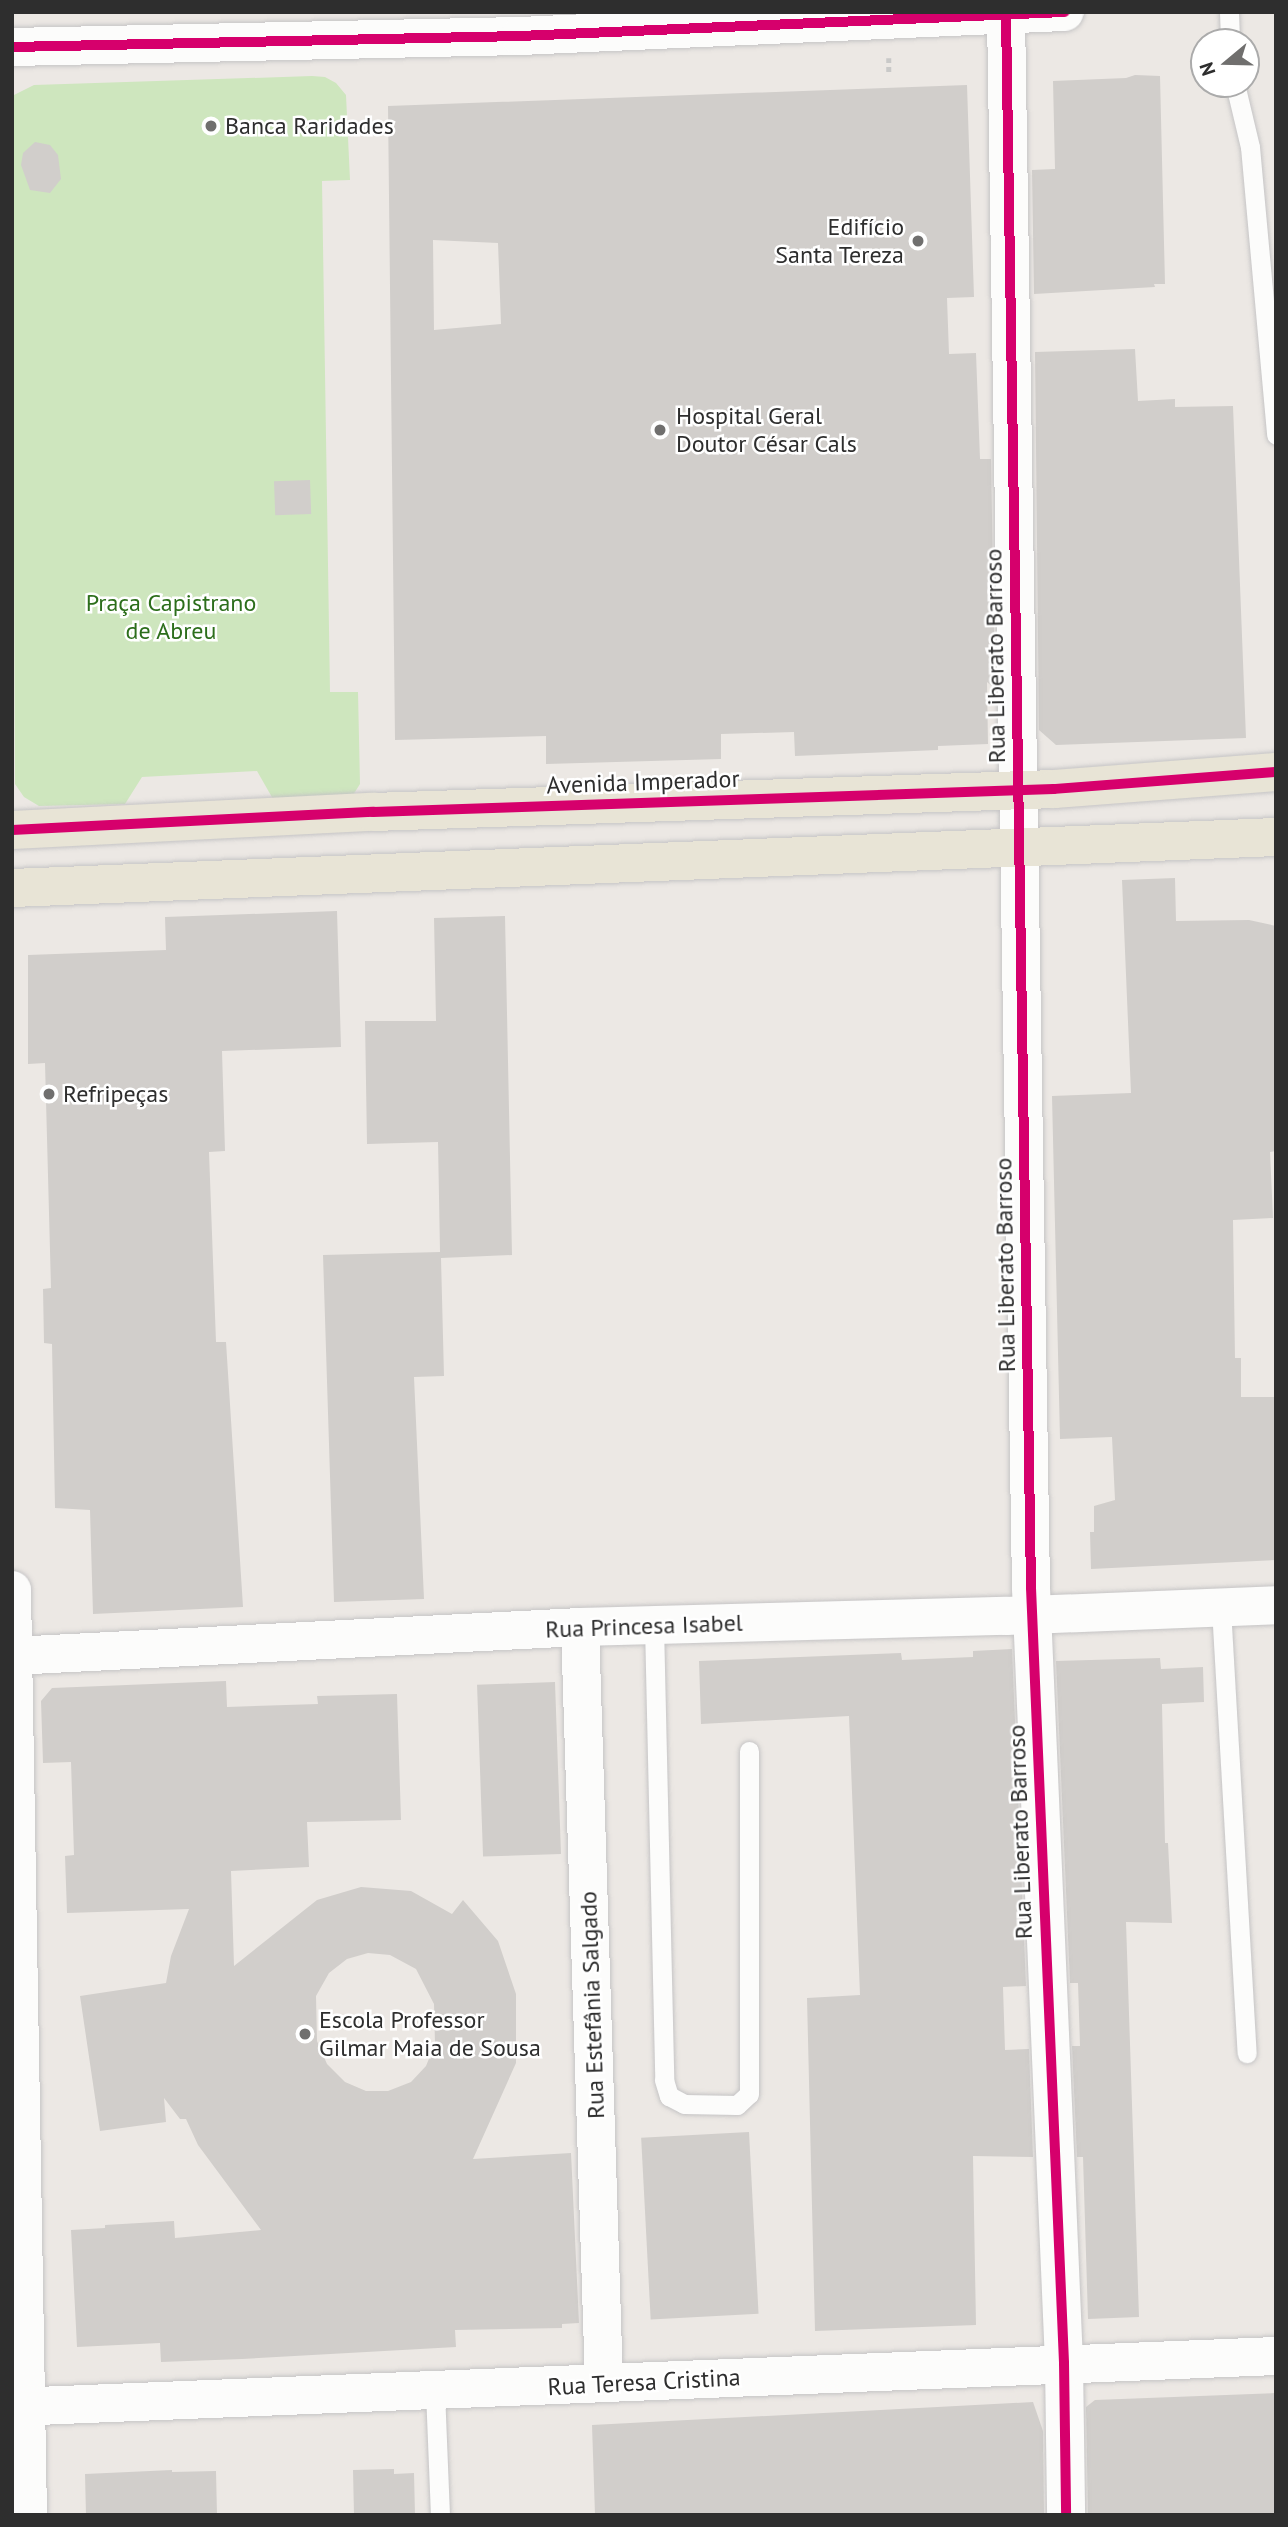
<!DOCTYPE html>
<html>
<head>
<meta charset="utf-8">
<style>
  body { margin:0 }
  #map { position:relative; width:1288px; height:2527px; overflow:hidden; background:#ece8e4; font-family:"PT Sans",sans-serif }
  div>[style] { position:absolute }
  .green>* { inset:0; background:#cee6be }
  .building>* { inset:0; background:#d1cecb; transform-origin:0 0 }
  .path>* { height:4.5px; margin-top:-2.25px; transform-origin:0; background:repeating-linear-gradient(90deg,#c9c9c8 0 5px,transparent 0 8.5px) }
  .roads { filter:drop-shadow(0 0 2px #c5c4c5) drop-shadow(0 0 2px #c5c4c5) }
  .lane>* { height:19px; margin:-9.5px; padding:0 9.5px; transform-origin:9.5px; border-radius:9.5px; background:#fcfcfb }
  .street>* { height:38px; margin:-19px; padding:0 19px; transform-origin:19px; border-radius:19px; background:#fcfcfb }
  .secondary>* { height:38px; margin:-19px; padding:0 19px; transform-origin:19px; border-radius:19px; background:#fcfcfb }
  .primary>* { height:38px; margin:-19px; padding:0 19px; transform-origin:19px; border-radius:19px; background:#e8e4d6 }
  .cycleway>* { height:10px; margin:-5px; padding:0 5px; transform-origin:5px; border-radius:5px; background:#d6006c }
  .dots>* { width:19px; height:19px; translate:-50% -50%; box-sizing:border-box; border:4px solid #fff; border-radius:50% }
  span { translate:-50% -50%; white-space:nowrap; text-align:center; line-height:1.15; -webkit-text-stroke:5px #fff; paint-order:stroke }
  .poi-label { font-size:24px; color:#2e2e2e }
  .left { translate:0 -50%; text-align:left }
  .right { translate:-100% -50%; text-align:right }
  .park-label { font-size:24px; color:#2c6e1b }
  .street-label { font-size:24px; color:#2e2e2e }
  .frame { position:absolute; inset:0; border:14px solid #2e2e2e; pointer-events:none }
  .north { position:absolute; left:1190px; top:28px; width:70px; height:70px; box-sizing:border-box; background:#fff; border:2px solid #ababab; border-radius:50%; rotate:251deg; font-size:19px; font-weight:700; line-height:28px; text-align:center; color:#2e2e2e }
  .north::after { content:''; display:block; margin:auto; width:24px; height:32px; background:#706f6e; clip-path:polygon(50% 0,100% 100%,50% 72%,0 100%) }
</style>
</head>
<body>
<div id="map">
  <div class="green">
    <i style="clip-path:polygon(312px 76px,325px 77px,336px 83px,346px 95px,350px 180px,322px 181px,330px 692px,358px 692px,360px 784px,353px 795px,273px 799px,257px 771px,142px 777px,125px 804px,39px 806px,24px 797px,15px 784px,12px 96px,34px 85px)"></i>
  </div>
  <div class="building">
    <i style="clip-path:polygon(1135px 75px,1160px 76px,1165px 284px,1154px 284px,1155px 287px,1034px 294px,1032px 170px,1055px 169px,1053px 81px,1126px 78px)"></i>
    <i style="clip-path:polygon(evenodd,967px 85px,974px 297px,947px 298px,949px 354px,976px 353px,980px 459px,991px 459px,995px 689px,987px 682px,988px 744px,938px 746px,938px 750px,795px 756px,794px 732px,721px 734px,721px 759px,546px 764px,546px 736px,395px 740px,388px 106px,967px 85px,433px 240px,498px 243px,501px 324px,434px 330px,433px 240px)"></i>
    <i style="clip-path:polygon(35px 142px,50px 145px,58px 155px,61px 179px,50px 193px,30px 190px,21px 165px,23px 153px)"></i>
    <i style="clip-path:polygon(1135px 349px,1138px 401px,1175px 399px,1175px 407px,1233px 406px,1246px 738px,1056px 745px,1039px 730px,1035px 352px)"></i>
    <i style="left:310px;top:480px;width:34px;height:36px;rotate:88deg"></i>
    <i style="clip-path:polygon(1175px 878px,1176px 921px,1249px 920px,1276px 926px,1276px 1151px,1270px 1152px,1273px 1218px,1233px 1220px,1235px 1358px,1241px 1358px,1241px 1397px,1276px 1397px,1276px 1560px,1091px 1569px,1090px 1532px,1094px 1532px,1094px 1506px,1115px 1500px,1112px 1437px,1060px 1439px,1052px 1096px,1131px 1093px,1122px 880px)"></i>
    <i style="clip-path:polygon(337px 911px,341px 1047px,222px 1051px,225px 1151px,209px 1152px,216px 1342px,226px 1342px,243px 1607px,93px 1614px,90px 1510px,55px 1508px,52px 1344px,44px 1343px,43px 1289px,51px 1288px,45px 1063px,28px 1064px,28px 955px,166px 950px,165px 917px)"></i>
    <i style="clip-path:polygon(505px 916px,512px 1255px,441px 1258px,444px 1376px,414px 1377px,424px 1599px,334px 1602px,323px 1255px,440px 1252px,438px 1142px,367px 1144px,365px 1021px,436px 1021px,434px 918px)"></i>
    <i style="clip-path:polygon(1012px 1649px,1026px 1986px,1003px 1987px,1005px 2050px,1029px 2049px,1033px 2157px,973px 2156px,976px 2325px,815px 2331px,807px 1998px,860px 1995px,849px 1716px,701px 1724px,699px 1661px,901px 1653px,902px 1660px,973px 1657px,973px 1651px)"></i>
    <i style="clip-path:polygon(1160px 1658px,1161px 1669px,1203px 1667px,1204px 1702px,1162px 1704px,1165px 1843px,1168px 1843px,1172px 1923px,1126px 1922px,1139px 2317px,1088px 2319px,1083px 2157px,1077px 2157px,1072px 2046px,1080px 2046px,1078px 1983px,1070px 1983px,1056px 1661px)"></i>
    <i style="clip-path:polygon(evenodd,226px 1681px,227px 1707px,318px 1704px,317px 1696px,397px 1694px,401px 1820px,307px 1822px,309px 1867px,231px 1871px,234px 1966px,317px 1900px,361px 1887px,411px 1891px,452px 1914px,463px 1900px,498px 1941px,516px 1994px,516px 2063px,473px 2159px,571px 2153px,579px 2323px,562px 2324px,562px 2328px,455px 2330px,456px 2347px,242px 2359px,161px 2362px,160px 2343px,77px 2347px,71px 2230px,105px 2228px,105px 2225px,174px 2221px,175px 2238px,261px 2230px,198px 2145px,186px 2119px,180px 2119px,164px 2098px,166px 2122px,100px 2131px,80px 1996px,166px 1983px,171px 1956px,189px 1909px,67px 1913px,65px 1856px,74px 1855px,71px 1762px,43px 1763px,41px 1701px,52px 1688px,226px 1681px,368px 1953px,390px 1955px,416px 1969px,434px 2004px,435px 2044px,426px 2066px,411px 2082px,388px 2091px,366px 2091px,345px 2082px,327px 2064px,317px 2041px,316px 1996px,329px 1973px,347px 1959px,368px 1953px)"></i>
    <i style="left:555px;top:1682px;width:172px;height:78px;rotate:88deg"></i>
    <i style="left:749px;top:2132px;width:182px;height:108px;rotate:87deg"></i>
    <i style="clip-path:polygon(1276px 2393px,1276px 2515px,1088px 2515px,1086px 2407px,1095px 2400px)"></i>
    <i style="clip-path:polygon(1033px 2402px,1043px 2431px,1044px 2515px,595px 2515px,592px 2425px)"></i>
    <i style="clip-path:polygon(394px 2469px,394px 2474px,414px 2473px,415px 2515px,354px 2515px,353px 2470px)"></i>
    <i style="clip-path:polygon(172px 2470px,172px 2472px,216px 2471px,217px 2515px,86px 2515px,85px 2474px)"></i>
  </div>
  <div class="path">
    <i style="left:889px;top:58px;width:14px;rotate:90deg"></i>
  </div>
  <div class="roads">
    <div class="lane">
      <i style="left:1229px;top:12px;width:30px;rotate:88deg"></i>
      <i style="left:1235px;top:84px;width:65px;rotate:76.6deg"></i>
      <i style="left:1250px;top:147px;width:289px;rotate:84.8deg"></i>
      <i style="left:1221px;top:1608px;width:446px;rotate:86.7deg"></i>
      <i style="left:654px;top:1625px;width:455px;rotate:88.7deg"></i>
      <i style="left:664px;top:2080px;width:17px;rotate:73deg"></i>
      <i style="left:669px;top:2096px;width:17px;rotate:28deg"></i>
      <i style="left:684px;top:2104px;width:53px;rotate:1.1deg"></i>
      <i style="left:737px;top:2105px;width:16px;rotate:-43deg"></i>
      <i style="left:749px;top:2094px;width:343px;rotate:-90deg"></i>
      <i style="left:435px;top:2391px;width:124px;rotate:87.7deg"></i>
    </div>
    <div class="street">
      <i style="left:1006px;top:14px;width:1574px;rotate:89.09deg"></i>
      <i style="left:1031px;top:1588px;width:776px;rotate:87.56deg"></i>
      <i style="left:1064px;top:2363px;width:152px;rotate:89.2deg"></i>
      <i style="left:12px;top:1590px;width:925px;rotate:89.01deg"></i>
      <i style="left:580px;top:1627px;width:756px;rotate:88.18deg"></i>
      <i style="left:12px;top:1656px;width:569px;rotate:-2.92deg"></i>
      <i style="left:580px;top:1627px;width:426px;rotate:-1.5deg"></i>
      <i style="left:1006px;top:1616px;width:270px;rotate:-2.3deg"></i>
      <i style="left:12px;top:2407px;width:1265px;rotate:-2.31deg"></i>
    </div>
    <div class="secondary">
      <i style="left:12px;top:47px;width:508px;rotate:-1.24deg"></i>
      <i style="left:520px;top:36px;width:545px;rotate:-2.53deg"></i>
    </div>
    <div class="primary">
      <i style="left:12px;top:830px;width:361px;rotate:-2.9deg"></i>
      <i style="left:373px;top:812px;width:681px;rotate:-1.93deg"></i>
      <i style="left:1054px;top:789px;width:223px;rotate:-4.4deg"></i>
      <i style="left:12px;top:888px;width:1265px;rotate:-2.31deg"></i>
    </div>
  </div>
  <div class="cycleway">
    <i style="left:1006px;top:14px;width:1574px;rotate:89.09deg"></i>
    <i style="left:1031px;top:1588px;width:776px;rotate:87.56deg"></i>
    <i style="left:1064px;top:2363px;width:152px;rotate:89.2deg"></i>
    <i style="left:12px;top:47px;width:508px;rotate:-1.24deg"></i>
    <i style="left:520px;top:36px;width:545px;rotate:-2.53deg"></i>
    <i style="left:12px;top:830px;width:361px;rotate:-2.9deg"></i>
    <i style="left:373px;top:812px;width:681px;rotate:-1.93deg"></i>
    <i style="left:1054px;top:789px;width:223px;rotate:-4.4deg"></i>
  </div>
  <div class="dots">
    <i style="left:211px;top:126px;background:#706f6e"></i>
    <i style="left:918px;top:241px;background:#706f6e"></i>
    <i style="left:660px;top:430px;background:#706f6e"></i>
    <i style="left:49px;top:1094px;background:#706f6e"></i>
    <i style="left:305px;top:2034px;background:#706f6e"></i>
  </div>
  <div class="poi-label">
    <span class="left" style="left:225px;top:126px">Banca Raridades</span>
    <span class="right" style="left:904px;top:241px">Edifício<br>Santa Tereza</span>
    <span class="left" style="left:676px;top:430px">Hospital Geral<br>Doutor César Cals</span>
    <span class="left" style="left:63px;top:1094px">Refripeças</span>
    <span class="left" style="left:319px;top:2034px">Escola Professor<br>Gilmar Maia de Sousa</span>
  </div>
  <div class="park-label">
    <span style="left:171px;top:617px">Praça Capistrano<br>de Abreu</span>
  </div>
  <div class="street-label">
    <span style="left:995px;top:656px;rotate:-91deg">Rua Liberato Barroso</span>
    <span style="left:643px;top:782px;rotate:-2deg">Avenida Imperador</span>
    <span style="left:1005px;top:1265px;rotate:-91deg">Rua Liberato Barroso</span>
    <span style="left:644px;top:1626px;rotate:-2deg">Rua Princesa Isabel</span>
    <span style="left:1020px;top:1832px;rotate:-92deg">Rua Liberato Barroso</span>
    <span style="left:592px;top:2005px;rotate:-92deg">Rua Estefânia Salgado</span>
    <span style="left:644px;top:2382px;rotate:-3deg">Rua Teresa Cristina</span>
  </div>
  <div class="frame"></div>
  <div class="north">N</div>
</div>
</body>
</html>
